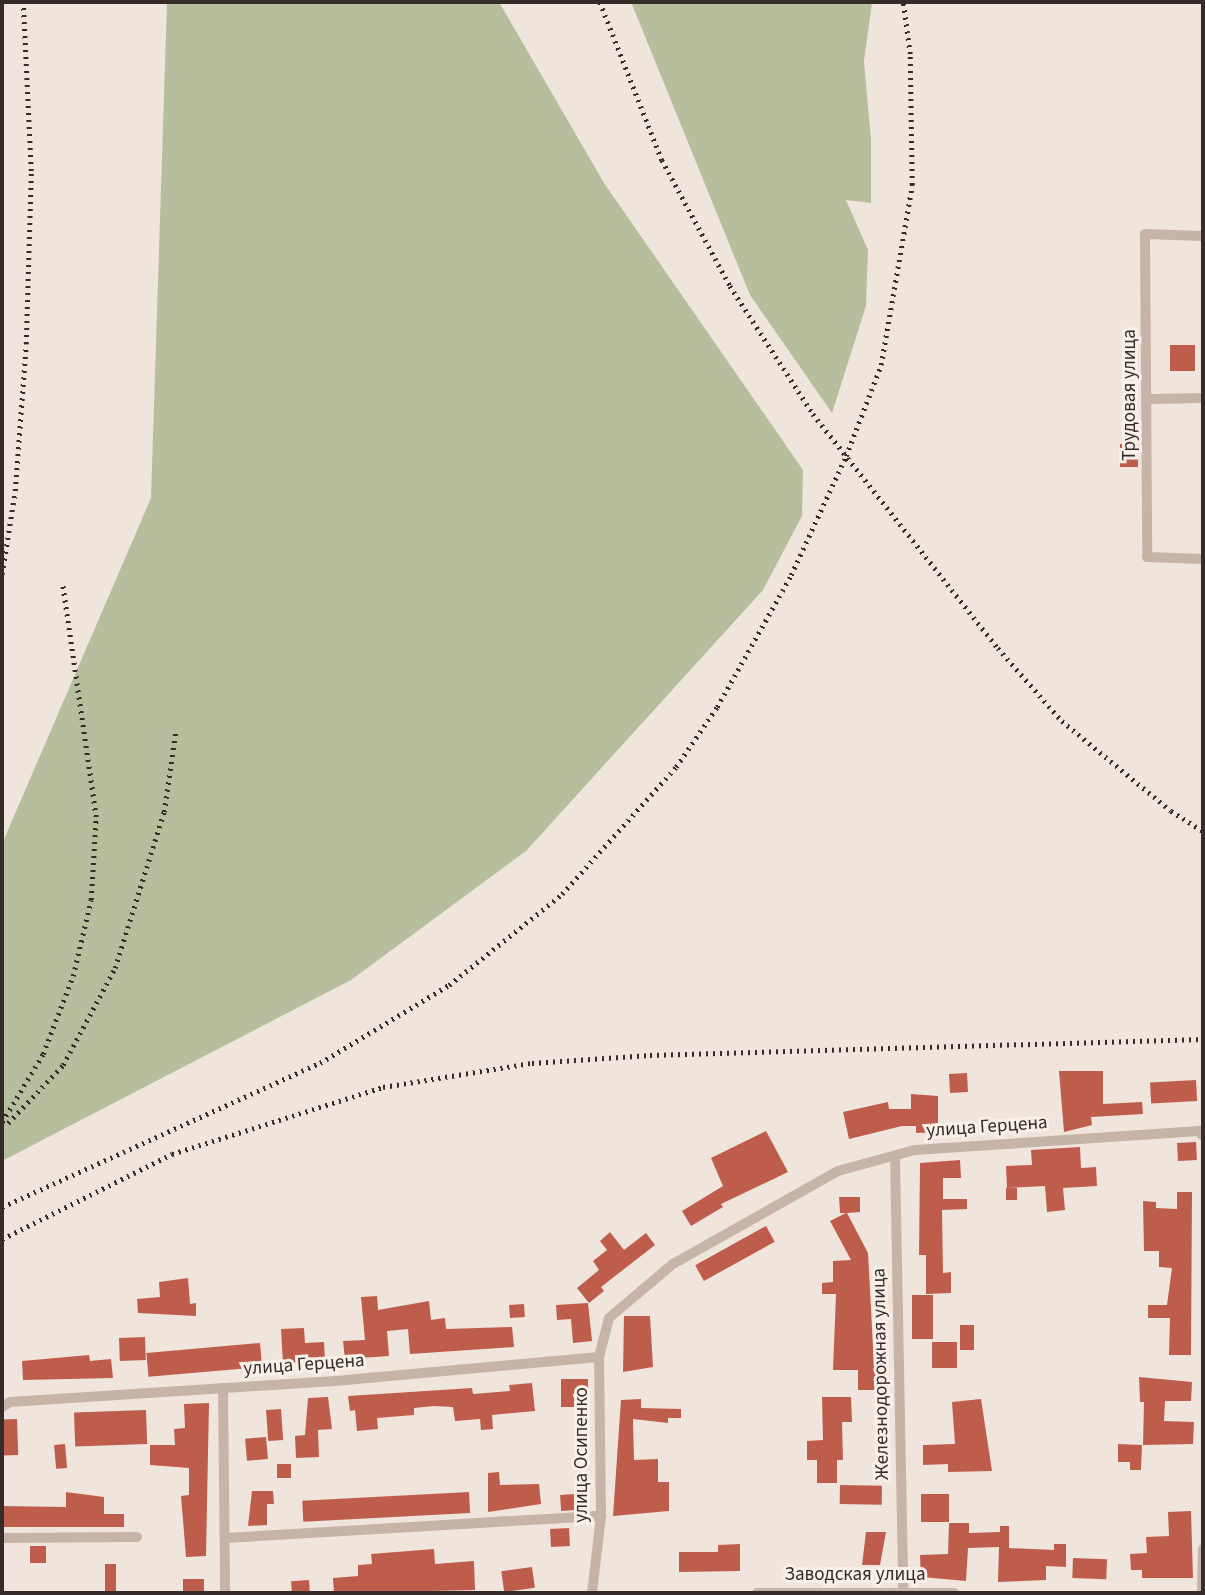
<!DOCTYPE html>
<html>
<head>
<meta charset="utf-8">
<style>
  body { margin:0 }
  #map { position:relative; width:1205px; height:1595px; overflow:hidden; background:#f0e5dc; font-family:"Source Sans 3",sans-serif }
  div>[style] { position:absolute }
  .green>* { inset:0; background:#b6be9d }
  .building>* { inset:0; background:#be5d4c; transform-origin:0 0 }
  .minor>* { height:10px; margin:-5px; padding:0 5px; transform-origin:5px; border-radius:5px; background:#c7b4a8 }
  .rail>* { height:4.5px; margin-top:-2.25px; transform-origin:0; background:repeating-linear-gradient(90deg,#352b28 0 2px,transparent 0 7px) }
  span { translate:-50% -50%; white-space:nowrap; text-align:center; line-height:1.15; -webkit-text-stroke:6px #f8efe8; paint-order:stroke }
  .street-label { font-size:19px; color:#352b28 }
  .frame { position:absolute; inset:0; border:4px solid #352b28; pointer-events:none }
</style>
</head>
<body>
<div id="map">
  <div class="green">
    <i style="clip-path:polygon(167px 2px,499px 2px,604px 183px,803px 470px,802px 516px,763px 590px,526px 851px,351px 980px,2px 1161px,2px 844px,151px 498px)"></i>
    <i style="clip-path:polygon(631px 2px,872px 2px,864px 61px,871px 140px,871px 203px,846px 200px,868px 250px,866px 306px,832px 413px,750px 295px)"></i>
  </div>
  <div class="building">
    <i style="left:1170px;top:345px;width:25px;height:26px"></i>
    <i style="left:1120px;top:444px;width:18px;height:23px"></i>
    <i style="clip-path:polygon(1059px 1071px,1103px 1071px,1103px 1104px,1142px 1102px,1143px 1114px,1091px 1117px,1092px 1125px,1064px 1132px)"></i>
    <i style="left:967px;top:1073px;width:19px;height:18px;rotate:87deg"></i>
    <i style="left:1196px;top:1080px;width:21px;height:46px;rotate:87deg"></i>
    <i style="clip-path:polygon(911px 1094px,938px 1096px,938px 1132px,916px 1133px,916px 1126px,902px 1126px,849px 1139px,843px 1112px,888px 1102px,889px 1109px,911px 1109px)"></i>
    <i style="clip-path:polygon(766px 1131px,788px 1172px,721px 1204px,723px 1207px,691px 1226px,682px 1211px,723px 1186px,711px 1158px)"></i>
    <i style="left:1196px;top:1142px;width:18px;height:19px;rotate:87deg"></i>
    <i style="clip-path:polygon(1080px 1147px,1081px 1168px,1096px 1167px,1097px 1186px,1063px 1188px,1065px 1210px,1047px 1212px,1045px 1186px,1007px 1188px,1006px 1166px,1032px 1165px,1031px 1150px)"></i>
    <i style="clip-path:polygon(960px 1160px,961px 1178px,943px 1178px,943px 1199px,967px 1199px,967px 1209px,942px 1210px,943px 1273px,951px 1272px,951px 1293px,926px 1294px,926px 1255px,919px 1255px,920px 1163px)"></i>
    <i style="left:1017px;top:1188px;width:12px;height:11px;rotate:90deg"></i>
    <i style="clip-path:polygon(1177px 1192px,1192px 1192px,1191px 1355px,1169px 1355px,1170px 1318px,1148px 1318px,1148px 1305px,1167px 1305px,1172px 1268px,1159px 1267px,1159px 1251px,1144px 1251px,1143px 1201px,1156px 1202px,1156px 1208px,1177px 1209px)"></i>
    <i style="clip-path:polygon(839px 1197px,860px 1197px,860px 1212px,847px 1213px,868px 1253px,874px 1365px,881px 1365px,882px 1390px,858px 1390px,858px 1370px,833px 1370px,836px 1294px,822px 1294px,822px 1283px,833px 1282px,833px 1261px,851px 1260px,830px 1221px,846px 1213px,840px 1213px)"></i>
    <i style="left:766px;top:1226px;width:18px;height:81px;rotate:61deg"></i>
    <i style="clip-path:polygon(610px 1232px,624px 1250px,646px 1233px,655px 1245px,601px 1287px,604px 1291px,589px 1303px,577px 1288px,599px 1270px,593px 1261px,607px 1250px,600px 1241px)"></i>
    <i style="clip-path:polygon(188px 1278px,190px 1304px,196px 1303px,196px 1316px,138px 1313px,137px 1299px,160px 1297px,159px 1282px)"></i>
    <i style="left:912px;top:1295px;width:21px;height:44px"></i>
    <i style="clip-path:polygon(377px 1296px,378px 1310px,429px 1301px,431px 1320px,445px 1318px,446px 1329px,512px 1327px,514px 1347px,410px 1354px,408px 1329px,387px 1331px,389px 1356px,345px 1359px,343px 1341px,365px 1340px,361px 1297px)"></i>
    <i style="clip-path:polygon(588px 1303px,592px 1341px,573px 1343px,571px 1319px,557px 1320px,556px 1305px)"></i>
    <i style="left:524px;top:1304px;width:13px;height:15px;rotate:86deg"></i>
    <i style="clip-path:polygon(624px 1316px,650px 1316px,653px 1367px,623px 1372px)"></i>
    <i style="left:960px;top:1325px;width:14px;height:25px"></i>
    <i style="clip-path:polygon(304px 1328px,305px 1343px,324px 1342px,325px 1360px,283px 1364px,281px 1329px)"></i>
    <i style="left:145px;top:1337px;width:23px;height:26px;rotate:88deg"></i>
    <i style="left:932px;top:1342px;width:25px;height:26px"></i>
    <i style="left:260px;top:1343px;width:24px;height:114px;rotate:85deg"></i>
    <i style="clip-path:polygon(89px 1355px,90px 1361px,111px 1359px,113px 1378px,23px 1380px,22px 1361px)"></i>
    <i style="clip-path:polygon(1139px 1377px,1192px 1382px,1191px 1401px,1165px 1401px,1164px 1421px,1194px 1422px,1193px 1444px,1143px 1445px,1144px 1402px,1140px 1402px)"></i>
    <i style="left:561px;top:1379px;width:27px;height:28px"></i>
    <i style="clip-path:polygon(532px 1383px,535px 1411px,492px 1415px,493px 1429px,481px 1430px,480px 1419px,455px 1421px,453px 1407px,434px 1406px,414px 1408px,414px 1415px,377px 1418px,378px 1429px,357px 1431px,355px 1410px,350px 1411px,348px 1396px,472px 1388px,473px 1394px,510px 1391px,509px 1385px)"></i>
    <i style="clip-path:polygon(328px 1397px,332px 1429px,318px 1430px,319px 1457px,296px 1458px,295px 1436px,305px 1435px,308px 1398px)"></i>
    <i style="clip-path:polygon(822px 1397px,851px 1397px,852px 1422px,842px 1422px,843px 1460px,837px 1460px,837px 1483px,817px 1483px,817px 1460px,807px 1460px,807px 1441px,823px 1440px)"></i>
    <i style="clip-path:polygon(641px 1399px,641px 1408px,681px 1409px,681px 1418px,668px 1418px,668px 1423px,633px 1419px,634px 1460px,658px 1459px,658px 1482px,669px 1482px,669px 1511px,613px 1516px,621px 1400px)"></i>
    <i style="clip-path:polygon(981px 1399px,992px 1471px,948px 1472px,948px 1464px,923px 1465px,923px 1445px,955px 1444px,952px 1402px)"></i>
    <i style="clip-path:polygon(209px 1403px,206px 1556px,186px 1557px,181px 1496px,189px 1495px,189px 1468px,150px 1465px,150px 1445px,175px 1445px,174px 1429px,185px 1428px,184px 1404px)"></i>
    <i style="left:281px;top:1409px;width:31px;height:15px;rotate:86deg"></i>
    <i style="left:146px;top:1410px;width:34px;height:72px;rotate:88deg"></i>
    <i style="left:17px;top:1419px;width:36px;height:15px;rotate:88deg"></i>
    <i style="left:266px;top:1437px;width:22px;height:21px;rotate:85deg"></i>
    <i style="left:65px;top:1444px;width:24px;height:11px;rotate:85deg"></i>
    <i style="clip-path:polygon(1118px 1444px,1142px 1445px,1141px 1470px,1130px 1470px,1130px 1462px,1118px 1462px)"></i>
    <i style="left:277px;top:1464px;width:14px;height:14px"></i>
    <i style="clip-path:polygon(499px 1472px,500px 1485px,539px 1484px,541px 1504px,488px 1512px,488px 1473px)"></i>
    <i style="left:840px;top:1485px;width:42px;height:19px;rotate:1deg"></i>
    <i style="clip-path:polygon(252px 1491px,273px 1491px,274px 1504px,267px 1504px,267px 1525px,248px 1526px)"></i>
    <i style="clip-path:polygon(66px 1492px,104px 1497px,104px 1514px,124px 1514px,124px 1527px,2px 1527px,2px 1506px,66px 1507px)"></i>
    <i style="left:469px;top:1492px;width:21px;height:167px;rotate:87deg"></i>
    <i style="left:575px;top:1494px;width:16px;height:15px;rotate:86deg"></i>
    <i style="left:921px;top:1494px;width:28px;height:28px"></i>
    <i style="clip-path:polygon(1191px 1511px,1193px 1578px,1142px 1578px,1142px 1570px,1131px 1570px,1130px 1554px,1147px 1553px,1146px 1537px,1169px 1536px,1168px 1512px)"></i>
    <i style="clip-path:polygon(949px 1523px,969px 1523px,969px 1533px,1000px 1532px,1000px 1526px,1009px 1526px,1009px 1548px,1054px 1550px,1054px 1544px,1066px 1544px,1066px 1567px,1046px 1566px,1046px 1580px,998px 1582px,999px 1547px,968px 1548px,966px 1581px,921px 1577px,920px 1555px,948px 1554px)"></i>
    <i style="left:569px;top:1528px;width:18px;height:19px;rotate:87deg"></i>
    <i style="clip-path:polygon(866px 1532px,886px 1532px,880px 1565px,862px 1565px)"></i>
    <i style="clip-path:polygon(740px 1544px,740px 1571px,679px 1572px,679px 1552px,718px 1552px,718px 1545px)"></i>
    <i style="left:30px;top:1546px;width:16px;height:17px"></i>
    <i style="clip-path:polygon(434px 1549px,435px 1564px,474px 1561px,475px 1590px,334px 1593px,333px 1578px,358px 1576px,358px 1565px,372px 1564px,371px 1554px)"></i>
    <i style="left:1073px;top:1558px;width:34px;height:20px;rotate:2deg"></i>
    <i style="left:105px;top:1564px;width:11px;height:29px"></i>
    <i style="left:532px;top:1567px;width:21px;height:31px;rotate:82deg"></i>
    <i style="left:183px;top:1579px;width:21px;height:14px"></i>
    <i style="left:309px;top:1580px;width:13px;height:18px;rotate:86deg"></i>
  </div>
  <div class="minor">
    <i style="left:1203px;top:236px;width:58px;rotate:-178deg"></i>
    <i style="left:1145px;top:234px;width:323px;rotate:89.6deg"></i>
    <i style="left:1147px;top:557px;width:56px;rotate:2deg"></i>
    <i style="left:1150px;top:399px;width:53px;rotate:-1.1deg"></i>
    <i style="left:895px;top:1157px;width:434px;rotate:88.9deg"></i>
    <i style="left:223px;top:1388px;width:205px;rotate:89.4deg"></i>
    <i style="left:2px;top:1407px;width:9px;rotate:-32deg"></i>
    <i style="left:10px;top:1402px;width:337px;rotate:-3.7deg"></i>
    <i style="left:346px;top:1380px;width:254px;rotate:-5.2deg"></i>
    <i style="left:2px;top:1538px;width:135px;rotate:-0.4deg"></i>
    <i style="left:226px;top:1538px;width:376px;rotate:-3.4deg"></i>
    <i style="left:592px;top:1593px;width:78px;rotate:-83.3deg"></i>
    <i style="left:601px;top:1516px;width:159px;rotate:-90.7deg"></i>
    <i style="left:599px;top:1357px;width:40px;rotate:-75.6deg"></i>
    <i style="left:609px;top:1318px;width:84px;rotate:-40.2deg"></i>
    <i style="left:673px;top:1264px;width:189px;rotate:-29.4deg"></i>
    <i style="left:838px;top:1171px;width:80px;rotate:-15.3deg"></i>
    <i style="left:915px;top:1150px;width:285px;rotate:-3.8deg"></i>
    <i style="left:1199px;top:1131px;width:6px;rotate:51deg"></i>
    <i style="left:757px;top:1593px;width:197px"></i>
    <i style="left:1202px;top:1593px;width:44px;rotate:-88.7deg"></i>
  </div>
  <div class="rail">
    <i style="left:600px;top:2px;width:170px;rotate:68.6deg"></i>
    <i style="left:662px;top:160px;width:143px;rotate:61.6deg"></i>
    <i style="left:730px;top:286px;width:153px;rotate:57deg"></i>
    <i style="left:813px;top:414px;width:298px;rotate:51.7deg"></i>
    <i style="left:998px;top:648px;width:97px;rotate:48.8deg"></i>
    <i style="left:1062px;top:721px;width:141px;rotate:39.5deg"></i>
    <i style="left:1171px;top:811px;width:38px;rotate:32deg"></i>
    <i style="left:2px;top:574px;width:84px;rotate:-81.1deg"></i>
    <i style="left:15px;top:491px;width:147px;rotate:-85.7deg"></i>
    <i style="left:26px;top:344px;width:173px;rotate:-88.3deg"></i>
    <i style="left:31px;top:171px;width:169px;rotate:-92.7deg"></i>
    <i style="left:2px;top:1122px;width:79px;rotate:-58.9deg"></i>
    <i style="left:43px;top:1054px;width:84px;rotate:-69deg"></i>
    <i style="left:73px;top:976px;width:78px;rotate:-76.7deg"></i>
    <i style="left:91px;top:900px;width:83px;rotate:-86.6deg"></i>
    <i style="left:96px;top:817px;width:237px;rotate:-98.2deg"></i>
    <i style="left:8px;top:1123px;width:80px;rotate:-46.5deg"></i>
    <i style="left:63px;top:1065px;width:110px;rotate:-61.8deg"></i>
    <i style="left:115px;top:968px;width:164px;rotate:-72.6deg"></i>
    <i style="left:164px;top:812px;width:84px;rotate:-81.8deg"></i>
    <i style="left:2px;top:1207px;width:349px;rotate:-24.4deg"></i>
    <i style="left:320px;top:1063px;width:151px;rotate:-31.2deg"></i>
    <i style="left:449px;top:985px;width:145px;rotate:-38.8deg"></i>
    <i style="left:562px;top:894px;width:171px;rotate:-48.1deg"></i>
    <i style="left:676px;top:767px;width:73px;rotate:-55.7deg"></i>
    <i style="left:717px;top:707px;width:151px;rotate:-60.7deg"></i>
    <i style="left:791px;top:575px;width:131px;rotate:-65.2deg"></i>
    <i style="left:846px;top:456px;width:97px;rotate:-69deg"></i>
    <i style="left:881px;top:365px;width:183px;rotate:-80.2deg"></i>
    <i style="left:912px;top:185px;width:131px;rotate:-90.9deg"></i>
    <i style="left:910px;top:54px;width:52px;rotate:-97.7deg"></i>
    <i style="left:2px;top:1239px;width:190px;rotate:-26.6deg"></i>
    <i style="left:172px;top:1154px;width:221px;rotate:-17.6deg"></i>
    <i style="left:383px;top:1087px;width:151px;rotate:-9.2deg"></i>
    <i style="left:532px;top:1063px;width:118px;rotate:-3.9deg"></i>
    <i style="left:650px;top:1055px;width:553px;rotate:-1.66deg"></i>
  </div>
  <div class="street-label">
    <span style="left:1130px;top:395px;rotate:-90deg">Трудовая улица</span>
    <span style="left:987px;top:1127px;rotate:-4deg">улица Герцена</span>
    <span style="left:304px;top:1365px;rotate:-4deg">улица Герцена</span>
    <span style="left:881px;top:1374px;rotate:-91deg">Железнодорожная улица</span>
    <span style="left:582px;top:1455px;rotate:-90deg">улица Осипенко</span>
    <span style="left:855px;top:1575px">Заводская улица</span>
  </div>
  <div class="frame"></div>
</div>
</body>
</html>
